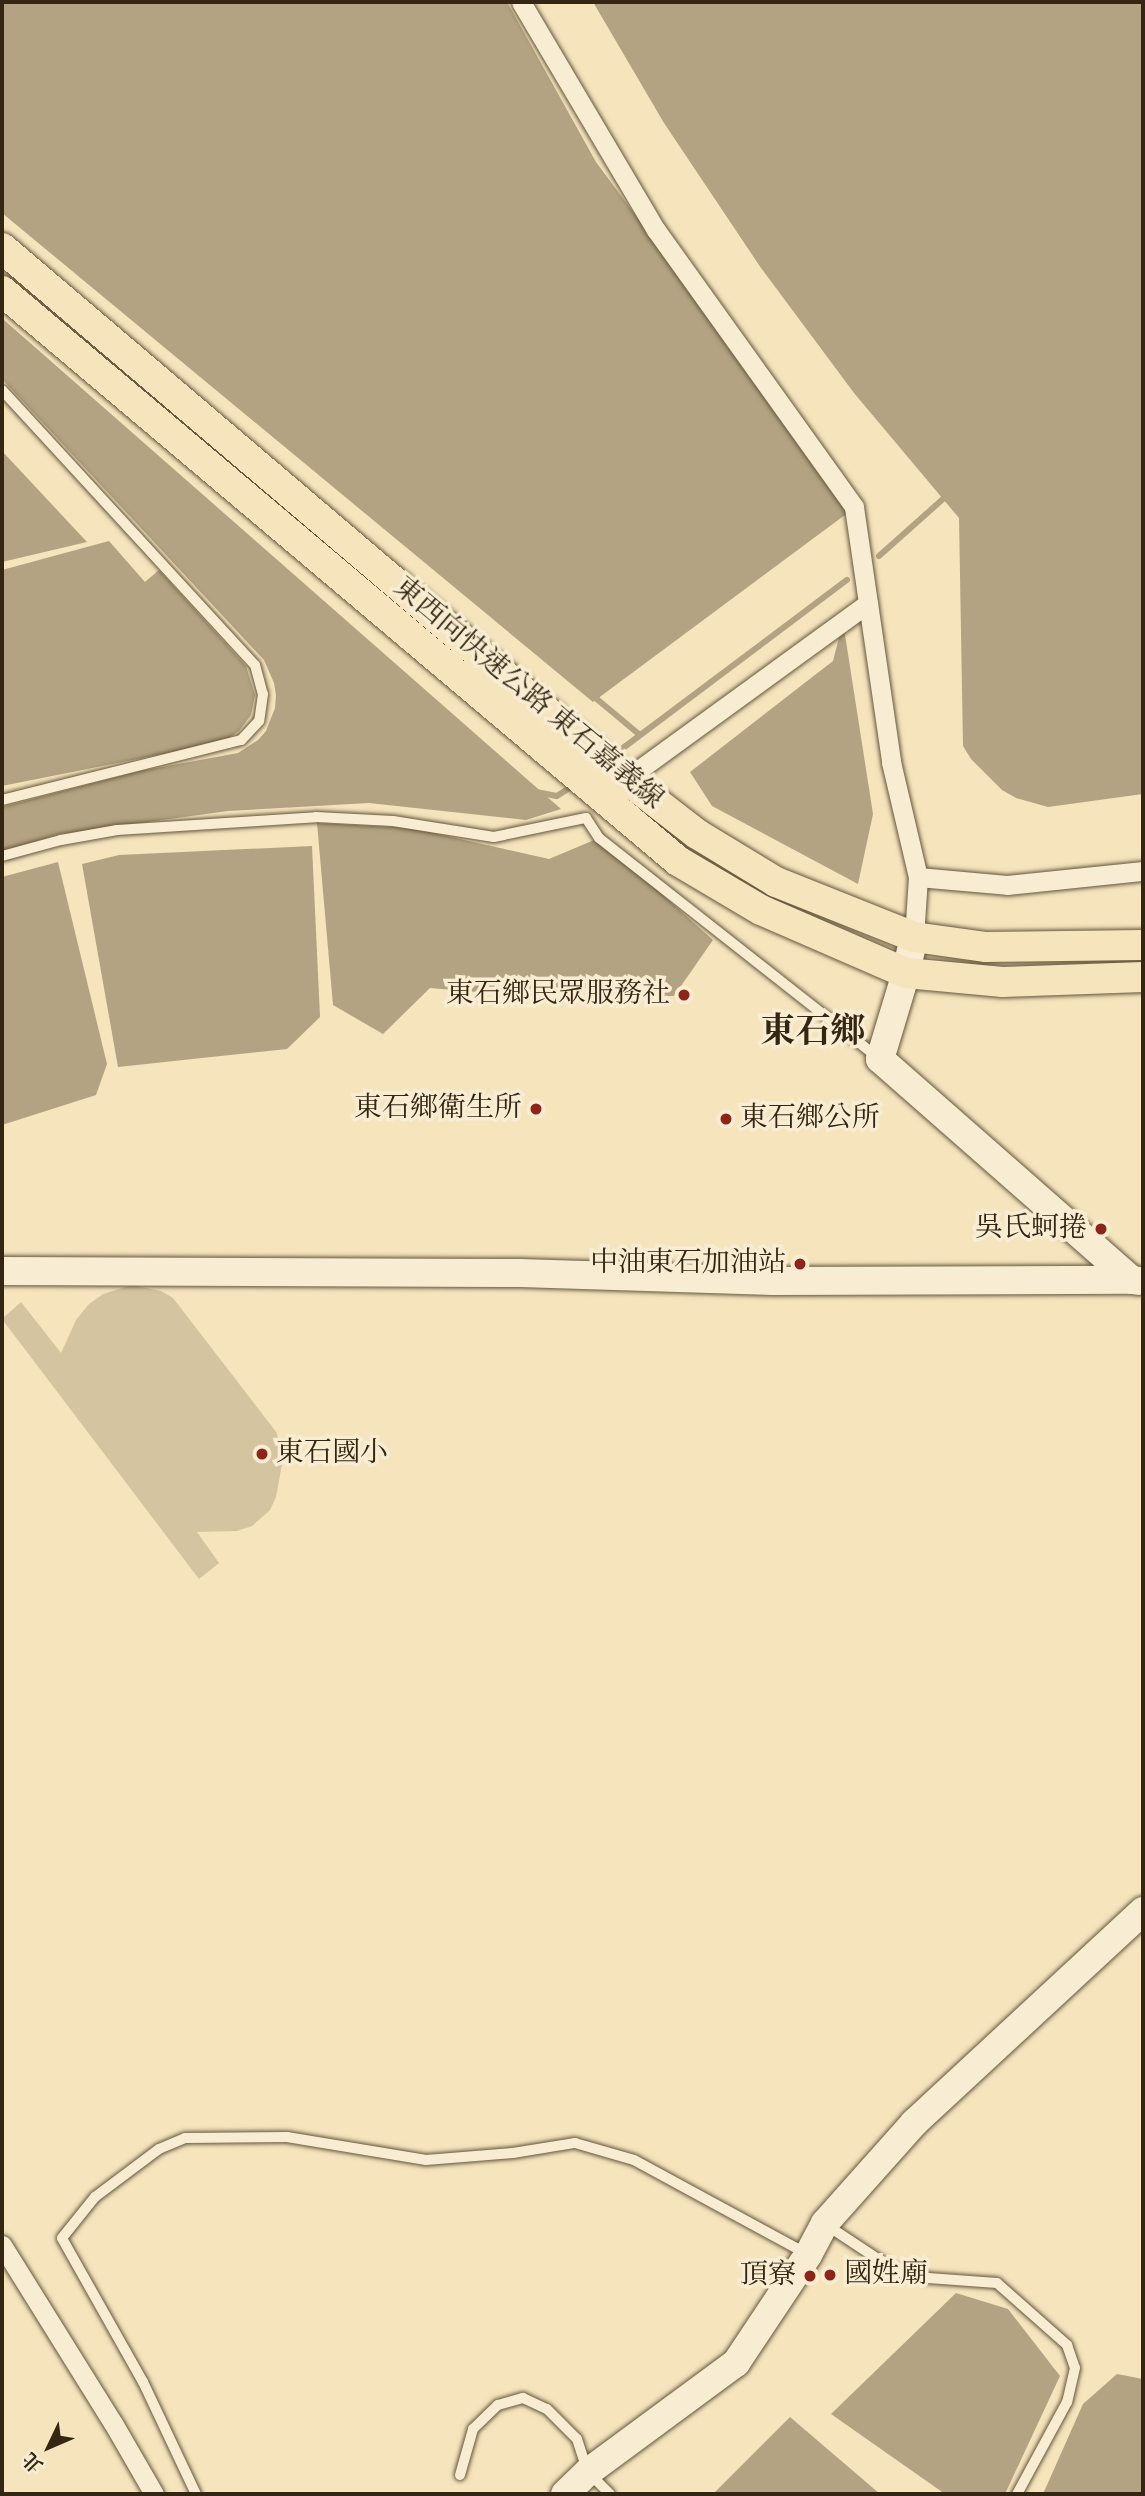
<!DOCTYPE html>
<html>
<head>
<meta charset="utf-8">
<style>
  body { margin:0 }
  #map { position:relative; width:1145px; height:2496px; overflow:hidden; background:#f5e4bc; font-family:"IM FELL English","Noto Serif TC",serif }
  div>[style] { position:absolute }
  .green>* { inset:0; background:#d4c49f }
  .water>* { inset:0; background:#b3a382 }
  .stream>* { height:6px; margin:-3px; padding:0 3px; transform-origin:3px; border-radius:3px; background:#b3a382 }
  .roads { filter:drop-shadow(0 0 2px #64563c) drop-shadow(0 0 2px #64563c) }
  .lane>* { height:10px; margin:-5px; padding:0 5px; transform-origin:5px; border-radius:5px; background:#f8edd3 }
  .street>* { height:19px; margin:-9.5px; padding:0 9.5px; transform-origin:9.5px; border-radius:9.5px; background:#f8edd3 }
  .secondary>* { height:28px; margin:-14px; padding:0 14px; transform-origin:14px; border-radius:14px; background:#f8edd3 }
  .primary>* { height:30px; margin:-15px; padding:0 15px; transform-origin:15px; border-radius:15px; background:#f5e4bc }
  .dots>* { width:19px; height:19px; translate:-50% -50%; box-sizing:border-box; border:4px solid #f8edd3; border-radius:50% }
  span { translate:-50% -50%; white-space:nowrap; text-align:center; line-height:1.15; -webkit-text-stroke:7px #f8edd3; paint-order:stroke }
  .street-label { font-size:28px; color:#342612 }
  .poi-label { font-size:28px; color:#342612 }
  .right { translate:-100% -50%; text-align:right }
  .left { translate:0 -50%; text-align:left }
  .district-label { font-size:35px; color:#342612; font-weight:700 }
  .frame { position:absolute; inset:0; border:4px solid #342612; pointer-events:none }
  .north { position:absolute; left:14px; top:2412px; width:70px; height:70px; -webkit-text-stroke:5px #f8edd3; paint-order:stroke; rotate:226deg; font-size:19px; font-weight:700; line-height:28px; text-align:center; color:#342612 }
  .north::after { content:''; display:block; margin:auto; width:24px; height:32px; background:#342612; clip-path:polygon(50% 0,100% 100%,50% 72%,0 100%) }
</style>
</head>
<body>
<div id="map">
  <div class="green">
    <i style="clip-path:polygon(132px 1285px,161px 1291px,173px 1298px,277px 1433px,282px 1464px,276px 1497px,270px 1510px,252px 1526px,237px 1531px,197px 1532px,219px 1563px,199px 1579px,2px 1319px,21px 1302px,61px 1353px,76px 1320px,89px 1304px,103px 1294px)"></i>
  </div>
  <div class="water">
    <i style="clip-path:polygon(2px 2px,507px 2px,596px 162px,853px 509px,593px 702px,2px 213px)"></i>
    <i style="clip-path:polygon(593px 2px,1143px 2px,1143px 794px,1048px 807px,1016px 798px,1002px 790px,971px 759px,963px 746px,959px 518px,854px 393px,761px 268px,664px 123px)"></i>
    <i style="clip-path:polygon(4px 320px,561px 809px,526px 820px,369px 803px,228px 811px,60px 834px,2px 851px,2px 807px,140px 771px,238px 753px,258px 740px,266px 731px,275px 708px,276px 695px,274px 683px,264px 660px,2px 379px)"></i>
    <i style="clip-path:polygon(2px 451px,87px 542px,2px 562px)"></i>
    <i style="clip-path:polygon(109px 541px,145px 582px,159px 570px,246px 666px,255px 695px,251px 715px,239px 731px,223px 742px,2px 786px,2px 570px)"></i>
    <i style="clip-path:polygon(843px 622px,873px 814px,858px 884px,712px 806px,690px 772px,833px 661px)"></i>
    <i style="clip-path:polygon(317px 823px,411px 828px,549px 859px,599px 838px,713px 940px,674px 996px,594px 997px,571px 980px,550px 998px,430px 988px,383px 1034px,333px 1005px)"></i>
    <i style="clip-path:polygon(312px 846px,320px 1017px,287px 1049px,118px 1067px,82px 864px,119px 855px)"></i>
    <i style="clip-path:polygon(58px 862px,107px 1064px,96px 1095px,2px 1125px,2px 877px)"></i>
    <i style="clip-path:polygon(956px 2293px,1008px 2309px,1060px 2376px,1005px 2494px,945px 2494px,831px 2414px)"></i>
    <i style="clip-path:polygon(1117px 2374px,1143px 2379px,1143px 2494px,1043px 2494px,1083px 2404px)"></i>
    <i style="clip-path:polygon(790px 2417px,880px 2494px,713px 2494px)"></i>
  </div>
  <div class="stream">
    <i style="left:879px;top:556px;width:86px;rotate:-41.7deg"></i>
    <i style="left:592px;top:695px;width:62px;rotate:39.8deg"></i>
    <i style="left:615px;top:754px;width:290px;rotate:-36.9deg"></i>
    <i style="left:536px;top:792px;width:21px;rotate:11deg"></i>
    <i style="left:557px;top:796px;width:17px;rotate:-33deg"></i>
  </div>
  <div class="roads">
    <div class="lane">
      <i style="left:2px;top:390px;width:374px;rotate:47.4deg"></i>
      <i style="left:255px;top:665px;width:30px;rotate:75deg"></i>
      <i style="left:263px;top:694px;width:27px;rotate:98deg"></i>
      <i style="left:259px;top:721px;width:26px;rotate:133deg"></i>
      <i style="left:241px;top:740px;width:246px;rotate:165.9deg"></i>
      <i style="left:2px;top:856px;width:61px;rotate:-15.2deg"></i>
      <i style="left:61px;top:840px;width:57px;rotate:-10.1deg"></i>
      <i style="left:117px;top:830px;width:199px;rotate:-3.7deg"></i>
      <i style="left:316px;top:817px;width:77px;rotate:3deg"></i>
      <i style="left:393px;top:821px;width:102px;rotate:9deg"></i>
      <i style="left:494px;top:837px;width:94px;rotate:-11.7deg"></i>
      <i style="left:586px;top:818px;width:24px;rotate:57deg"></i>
      <i style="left:599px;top:838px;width:354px;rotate:38.2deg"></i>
      <i style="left:828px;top:2226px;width:82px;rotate:33.5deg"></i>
      <i style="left:896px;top:2271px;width:33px;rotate:12deg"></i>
      <i style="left:928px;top:2278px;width:69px;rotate:4.1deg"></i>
      <i style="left:997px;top:2283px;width:94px;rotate:41.5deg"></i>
      <i style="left:1067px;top:2345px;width:24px;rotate:71deg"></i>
      <i style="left:1075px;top:2368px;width:35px;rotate:103deg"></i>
      <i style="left:1067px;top:2402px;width:105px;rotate:118.5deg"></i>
      <i style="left:460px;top:2475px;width:48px;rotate:-74.2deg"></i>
      <i style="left:473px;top:2429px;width:35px;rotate:-44deg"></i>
      <i style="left:498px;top:2405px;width:26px;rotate:-16deg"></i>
      <i style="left:523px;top:2398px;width:26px;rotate:25deg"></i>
      <i style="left:547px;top:2409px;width:42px;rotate:45deg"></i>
      <i style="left:577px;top:2439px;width:35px;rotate:72deg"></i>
      <i style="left:588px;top:2472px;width:31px;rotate:45deg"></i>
      <i style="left:196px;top:2494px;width:124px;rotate:-115.3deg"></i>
      <i style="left:143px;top:2382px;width:165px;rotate:-119.4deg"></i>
      <i style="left:62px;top:2238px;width:53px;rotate:-51.2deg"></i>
      <i style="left:95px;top:2197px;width:80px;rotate:-36.9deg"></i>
      <i style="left:159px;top:2149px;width:28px;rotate:-23deg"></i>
      <i style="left:185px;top:2138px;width:102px;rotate:-0.6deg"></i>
      <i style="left:287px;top:2137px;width:141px;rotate:9.4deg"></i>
      <i style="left:426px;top:2160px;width:87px;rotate:-4.6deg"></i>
      <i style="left:513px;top:2153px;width:63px;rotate:-9.2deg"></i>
      <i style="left:575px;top:2143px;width:61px;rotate:16.1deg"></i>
      <i style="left:634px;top:2160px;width:197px;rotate:28.5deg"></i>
    </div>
    <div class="street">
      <i style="left:521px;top:2px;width:265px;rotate:59.4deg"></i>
      <i style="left:656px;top:230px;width:340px;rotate:54.4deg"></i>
      <i style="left:854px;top:507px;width:258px;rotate:81.7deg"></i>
      <i style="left:891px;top:762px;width:118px;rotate:76.8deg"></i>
      <i style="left:918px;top:877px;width:60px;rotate:93.8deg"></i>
      <i style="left:626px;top:779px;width:299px;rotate:-36deg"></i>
      <i style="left:918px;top:877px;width:89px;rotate:5.1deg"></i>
      <i style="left:1007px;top:885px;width:137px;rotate:-5.9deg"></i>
      <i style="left:2px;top:2245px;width:210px;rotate:58.1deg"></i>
      <i style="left:113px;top:2423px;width:82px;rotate:60deg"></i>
    </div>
    <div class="secondary">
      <i style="left:914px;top:937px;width:37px;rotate:103deg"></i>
      <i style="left:906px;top:973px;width:90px;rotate:106.8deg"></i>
      <i style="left:880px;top:1059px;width:335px;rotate:41.3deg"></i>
      <i style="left:1132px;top:1280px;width:7px;rotate:8deg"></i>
      <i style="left:2px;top:1271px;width:518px;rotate:0.22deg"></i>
      <i style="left:520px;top:1273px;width:253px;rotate:1.8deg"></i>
      <i style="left:773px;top:1281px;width:359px;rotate:-0.2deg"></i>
      <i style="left:565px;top:2494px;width:32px;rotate:-44deg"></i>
      <i style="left:588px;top:2472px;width:184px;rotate:-36.4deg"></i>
      <i style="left:736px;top:2363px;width:130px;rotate:-56.3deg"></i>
      <i style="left:808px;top:2255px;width:36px;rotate:-62deg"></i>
      <i style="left:825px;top:2223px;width:134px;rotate:-48.3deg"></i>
      <i style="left:914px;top:2123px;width:312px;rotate:-42.8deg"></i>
    </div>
    <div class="primary">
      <i style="left:2px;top:248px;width:819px;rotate:40.4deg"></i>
      <i style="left:626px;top:779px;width:90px;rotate:37.8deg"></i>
      <i style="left:697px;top:834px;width:92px;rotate:31.3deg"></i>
      <i style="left:776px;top:882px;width:149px;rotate:21.7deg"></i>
      <i style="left:914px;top:937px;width:73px;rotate:7.9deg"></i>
      <i style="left:986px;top:947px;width:157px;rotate:-0.7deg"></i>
      <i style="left:2px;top:291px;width:884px;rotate:40.14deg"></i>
      <i style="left:678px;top:861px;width:96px;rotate:30.6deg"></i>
      <i style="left:761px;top:910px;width:158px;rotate:23.5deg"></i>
      <i style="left:906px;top:973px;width:97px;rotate:5.3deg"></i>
      <i style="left:1003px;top:982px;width:140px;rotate:-2deg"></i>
    </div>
  </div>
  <div class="dots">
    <i style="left:684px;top:995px;background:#8f2418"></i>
    <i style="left:536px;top:1109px;background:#8f2418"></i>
    <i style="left:726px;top:1119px;background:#8f2418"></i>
    <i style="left:1101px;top:1229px;background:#8f2418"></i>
    <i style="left:800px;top:1264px;background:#8f2418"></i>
    <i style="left:262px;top:1454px;background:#8f2418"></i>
    <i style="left:830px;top:2275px;background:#8f2418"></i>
    <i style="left:810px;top:2276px;background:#8f2418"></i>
  </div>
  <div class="street-label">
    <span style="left:528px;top:694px;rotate:40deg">東西向快速公路 東石嘉義線</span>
  </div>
  <div class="poi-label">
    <span class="right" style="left:670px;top:995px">東石鄉民眾服務社</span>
    <span class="right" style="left:522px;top:1109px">東石鄉衛生所</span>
    <span class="left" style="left:740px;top:1119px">東石鄉公所</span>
    <span class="right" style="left:1087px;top:1229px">吳氏蚵捲</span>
    <span class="right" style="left:786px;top:1264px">中油東石加油站</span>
    <span class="left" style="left:276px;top:1454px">東石國小</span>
    <span class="left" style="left:844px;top:2275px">國姓廟</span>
    <span class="right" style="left:796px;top:2276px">頂寮</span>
  </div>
  <div class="district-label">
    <span style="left:813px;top:1033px">東石鄉</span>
  </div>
  <div class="frame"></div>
  <div class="north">北</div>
</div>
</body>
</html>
